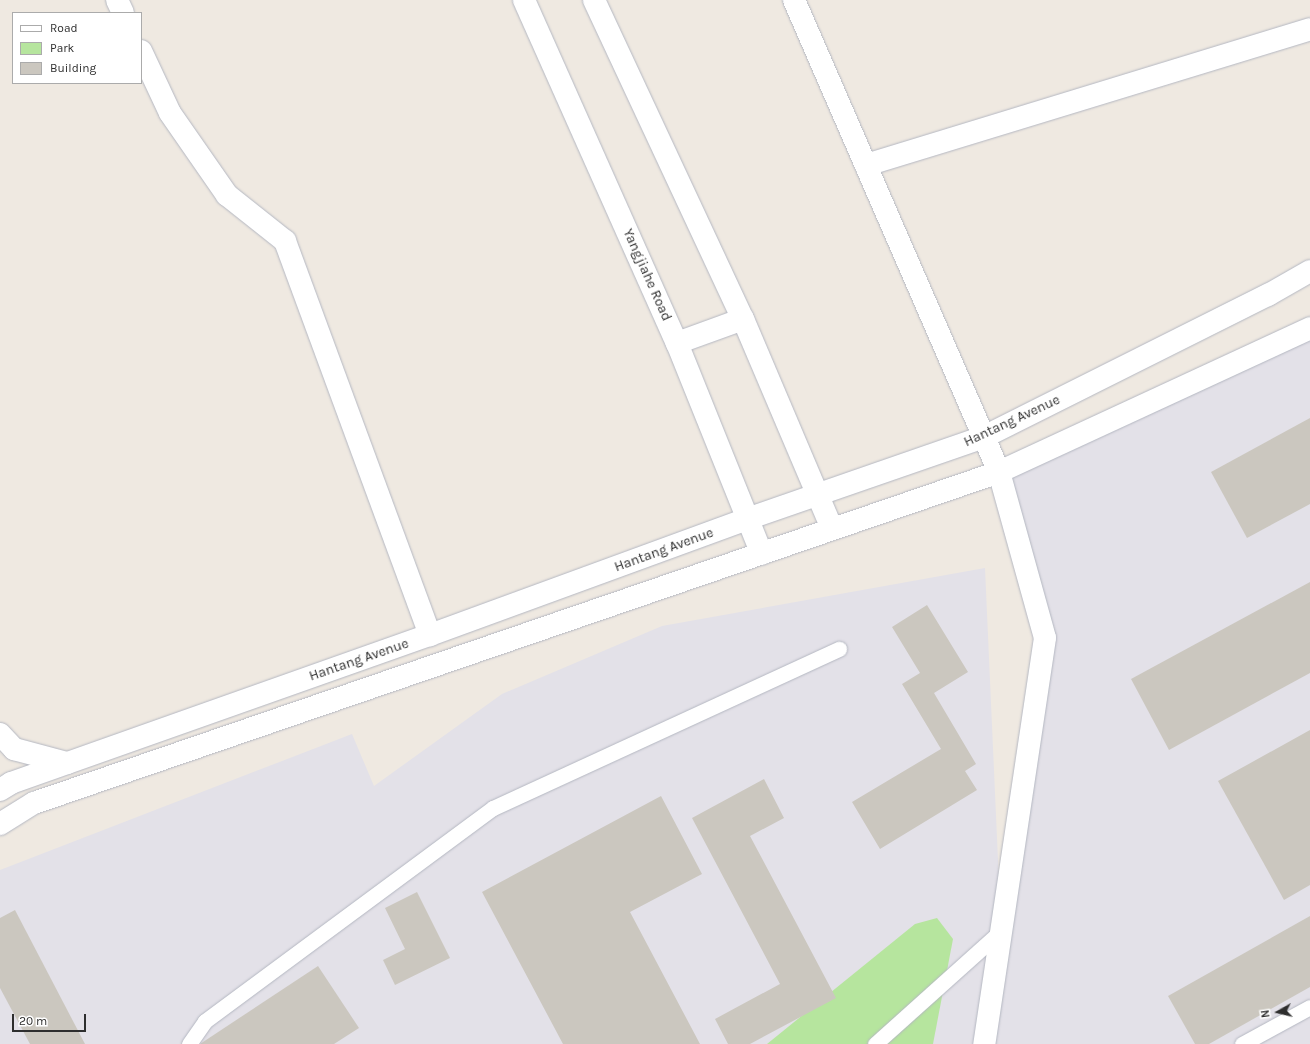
<!DOCTYPE html>
<html>
<head>
<meta charset="utf-8">
<style>
  body { margin:0 }
  #map { position:relative; width:1310px; height:1044px; overflow:hidden; background:#efe9e1; font-family:Karla,sans-serif }
  div>[style] { position:absolute }
  .industrial>* { inset:0; background:#e3e1e8 }
  .green>* { inset:0; background:#b6e59e }
  .building>* { inset:0; background:#cbc7bf }
  .roads { filter:drop-shadow(0 0 1px #b4b7c1) drop-shadow(0 0 1px #b4b7c1) }
  .lane>* { height:15px; margin:-7.5px; padding:0 7.5px; transform-origin:7.5px; border-radius:7.5px; background:#fff }
  .street>* { height:22px; margin:-11px; padding:0 11px; transform-origin:11px; border-radius:11px; background:#fff }
  .secondary>* { height:22px; margin:-11px; padding:0 11px; transform-origin:11px; border-radius:11px; background:#fff }
  span { translate:-50% -50%; white-space:nowrap; text-align:center; line-height:1.15; -webkit-text-stroke:3px #fff; paint-order:stroke }
  .street-label { font-size:14px; color:#2e2e2e }
  .legend { position:absolute; left:12px; top:12px; width:130px; height:72px; box-sizing:border-box; background:#fff; border:1px solid #ababab; margin:0; padding:5px 7px; list-style:none; font-size:12px; color:#2e2e2e }
  .legend li { display:flex; align-items:center; gap:8px; height:20px }
  .legend b { width:20px; border:1px solid #ababab }
  .north { position:absolute; left:1258px; top:992px; width:40px; height:40px; -webkit-text-stroke:3px #fff; paint-order:stroke; rotate:262deg; font-size:11px; font-weight:700; line-height:16px; text-align:center; color:#2e2e2e }
  .north::after { content:''; display:block; margin:auto; width:14px; height:18px; background:#2e2e2e; clip-path:polygon(50% 0,100% 100%,50% 72%,0 100%) }
  .scale { position:absolute; left:12px; top:1014px; width:74px; height:18px; box-sizing:border-box; border:2px solid #2e2e2e; border-top:0; padding-left:5px; font-size:12px; line-height:14px; white-space:nowrap; color:#2e2e2e; -webkit-text-stroke:3px #fff; paint-order:stroke }
</style>
</head>
<body>
<div id="map">
  <div class="industrial">
    <i style="clip-path:polygon(1310px 329px,1310px 1044px,0 1044px,0 870px,352px 734px,374px 786px,502px 694px,662px 626px,985px 568px,1001px 928px,1045px 638px,1008px 470px)"></i>
  </div>
  <div class="green">
    <i style="clip-path:polygon(937px 918px,953px 939px,933px 1044px,767px 1044px,915px 924px)"></i>
  </div>
  <div class="building">
    <i style="clip-path:polygon(1310px 418px,1310px 504px,1247px 538px,1211px 472px)"></i>
    <i style="clip-path:polygon(1310px 582px,1310px 673px,1169px 750px,1131px 679px)"></i>
    <i style="clip-path:polygon(927px 605px,968px 672px,934px 693px,976px 764px,965px 771px,977px 790px,880px 849px,852px 802px,941px 749px,902px 684px,920px 673px,892px 627px)"></i>
    <i style="clip-path:polygon(1310px 730px,1310px 885px,1284px 900px,1218px 781px)"></i>
    <i style="clip-path:polygon(764px 779px,784px 818px,750px 836px,836px 998px,750px 1044px,728px 1044px,715px 1019px,780px 984px,692px 818px)"></i>
    <i style="clip-path:polygon(661px 796px,702px 874px,630px 912px,700px 1044px,563px 1044px,482px 892px)"></i>
    <i style="clip-path:polygon(417px 892px,450px 958px,395px 985px,383px 960px,405px 949px,385px 908px)"></i>
    <i style="clip-path:polygon(15px 910px,85px 1044px,30px 1044px,0 988px,0 918px)"></i>
    <i style="clip-path:polygon(1310px 916px,1310px 987px,1209px 1044px,1195px 1044px,1168px 996px)"></i>
    <i style="clip-path:polygon(318px 966px,359px 1028px,334px 1044px,200px 1044px)"></i>
  </div>
  <div class="roads">
    <div class="lane">
      <i style="left:189px;top:1044px;width:28px;rotate:-55deg"></i>
      <i style="left:205px;top:1021px;width:358px;rotate:-36.5deg"></i>
      <i style="left:493px;top:808px;width:381px;rotate:-24.7deg"></i>
      <i style="left:875px;top:1044px;width:169px;rotate:-41.9deg"></i>
      <i style="left:1242px;top:1044px;width:77px;rotate:-28.6deg"></i>
    </div>
    <div class="street">
      <i style="left:117px;top:0;width:14px;rotate:65deg"></i>
      <i style="left:794px;top:0;width:515px;rotate:66.52deg"></i>
      <i style="left:999px;top:472px;width:172px;rotate:74.5deg"></i>
      <i style="left:1045px;top:638px;width:411px;rotate:98.5deg"></i>
      <i style="left:141px;top:51px;width:68px;rotate:64.9deg"></i>
      <i style="left:170px;top:113px;width:100px;rotate:55.2deg"></i>
      <i style="left:227px;top:195px;width:74px;rotate:38.4deg"></i>
      <i style="left:285px;top:241px;width:420px;rotate:69.8deg"></i>
      <i style="left:866px;top:165px;width:464px;rotate:-17deg"></i>
      <i style="left:0;top:734px;width:21px;rotate:47deg"></i>
      <i style="left:14px;top:749px;width:55px;rotate:14.8deg"></i>
    </div>
    <div class="secondary">
      <i style="left:524px;top:0;width:376px;rotate:66deg"></i>
      <i style="left:677px;top:343px;width:227px;rotate:68.1deg"></i>
      <i style="left:594px;top:0;width:352px;rotate:65deg"></i>
      <i style="left:743px;top:319px;width:228px;rotate:67deg"></i>
      <i style="left:677px;top:343px;width:70px;rotate:-20deg"></i>
      <i style="left:0;top:790px;width:13px;rotate:-32deg"></i>
      <i style="left:11px;top:783px;width:444px;rotate:-19.5deg"></i>
      <i style="left:430px;top:635px;width:338px;rotate:-20.1deg"></i>
      <i style="left:747px;top:519px;width:251px;rotate:-19.1deg"></i>
      <i style="left:984px;top:437px;width:318px;rotate:-26.6deg"></i>
      <i style="left:1268px;top:295px;width:48px;rotate:-29.7deg"></i>
      <i style="left:0;top:824px;width:40px;rotate:-32deg"></i>
      <i style="left:34px;top:803px;width:1020px;rotate:-18.93deg"></i>
      <i style="left:999px;top:472px;width:343px;rotate:-24.8deg"></i>
    </div>
  </div>
  <div class="street-label">
    <span style="left:647px;top:275px;rotate:66deg">Yangjiahe Road</span>
    <span style="left:1012px;top:421px;rotate:-25deg">Hantang Avenue</span>
    <span style="left:664px;top:550px;rotate:-20deg">Hantang Avenue</span>
    <span style="left:359px;top:660px;rotate:-19deg">Hantang Avenue</span>
  </div>
  <ul class="legend">
  <li><b style="height:5px;background:#fff"></b>Road</li>
  <li><b style="height:11px;background:#b6e59e"></b>Park</li>
  <li><b style="height:11px;background:#cbc7bf"></b>Building</li>
  </ul>
  <div class="north">N</div>
  <div class="scale">20 m</div>
</div>
</body>
</html>
